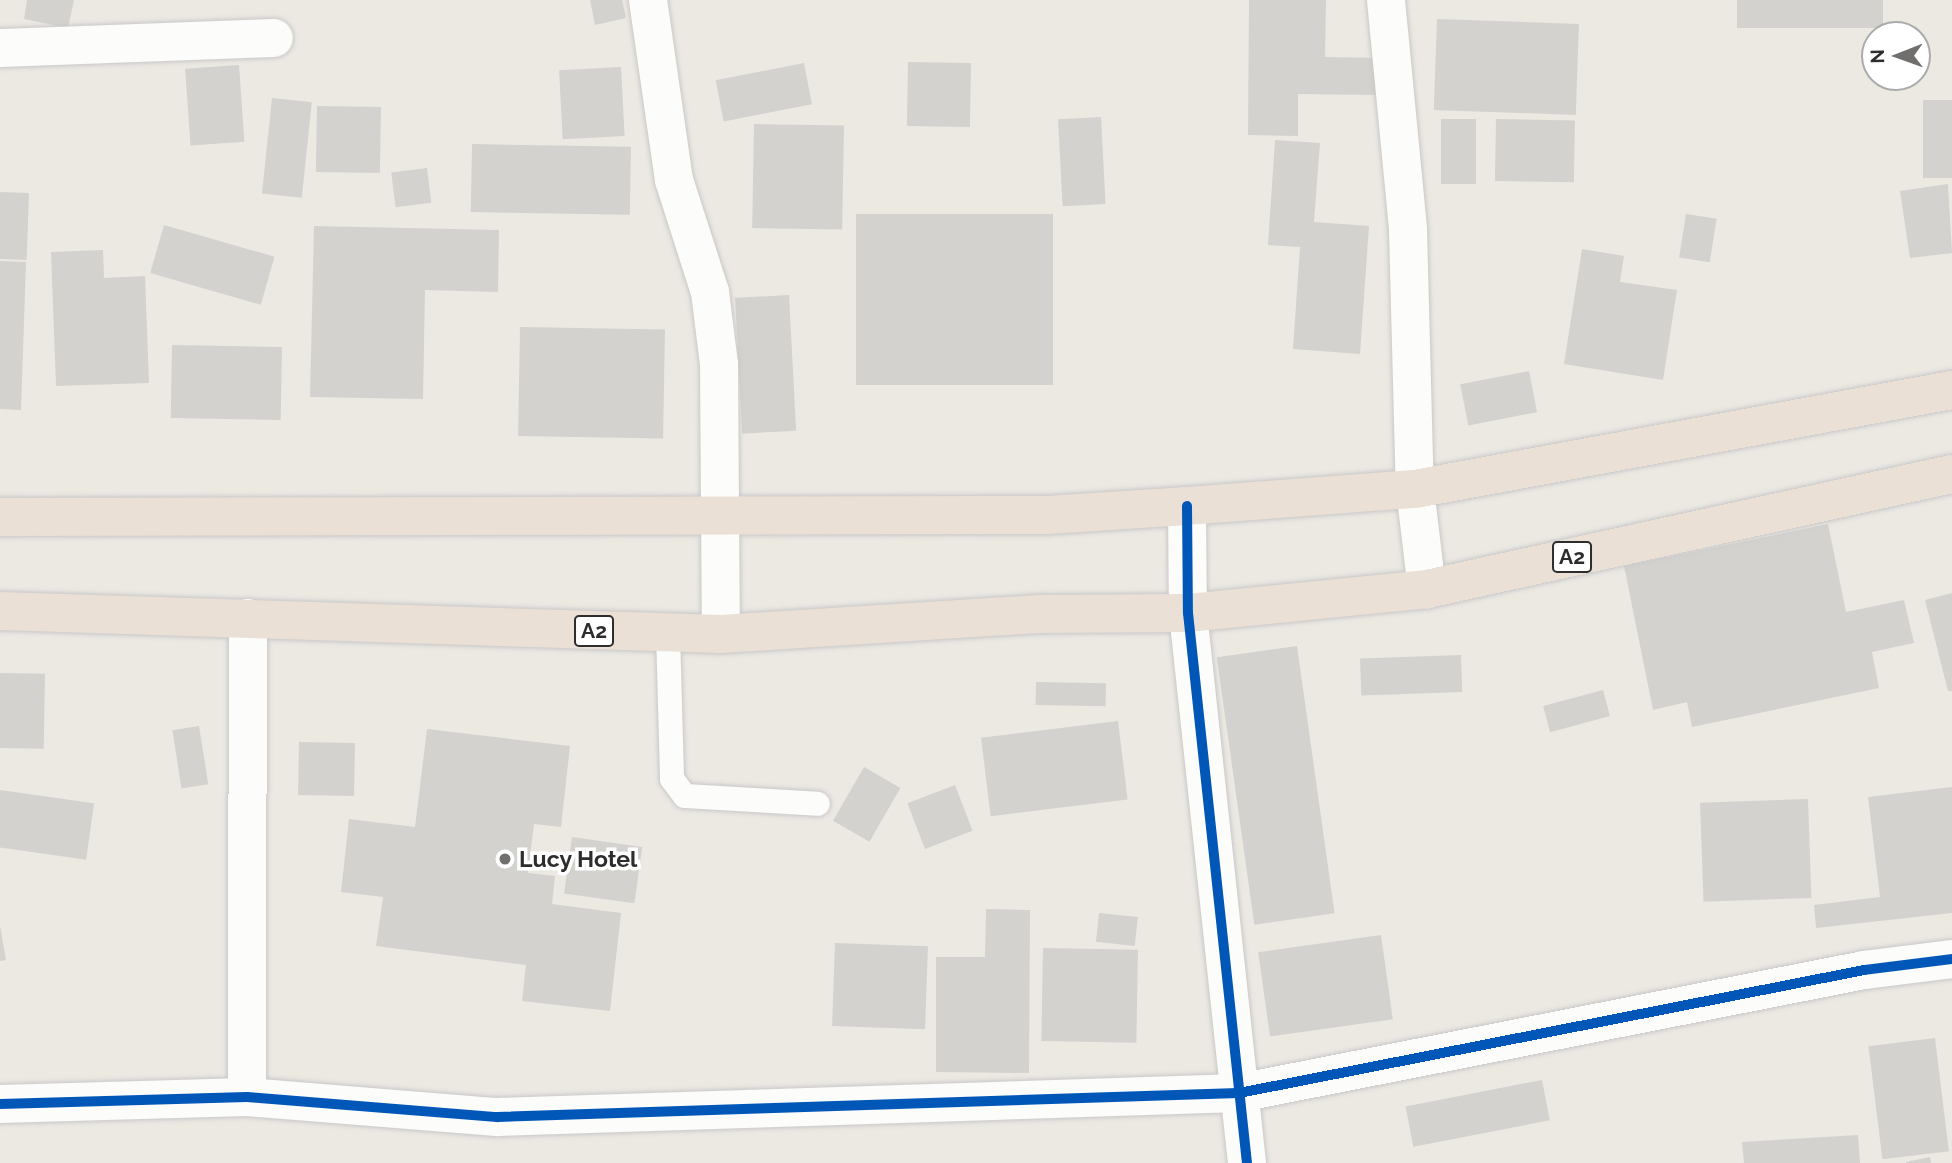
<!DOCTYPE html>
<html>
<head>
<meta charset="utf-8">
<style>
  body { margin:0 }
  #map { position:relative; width:1952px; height:1163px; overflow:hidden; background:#ece9e3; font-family:Raleway,sans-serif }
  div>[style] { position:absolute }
  .building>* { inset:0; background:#d4d2ce; transform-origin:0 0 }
  .roads { filter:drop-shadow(0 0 2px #c9c8c8) drop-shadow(0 0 2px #c9c8c8) }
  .lane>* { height:24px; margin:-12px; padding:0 12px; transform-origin:12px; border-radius:12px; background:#fcfcfb }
  .street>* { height:38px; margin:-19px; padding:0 19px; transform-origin:19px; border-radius:19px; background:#fcfcfb }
  .highway>* { height:38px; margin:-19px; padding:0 19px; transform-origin:19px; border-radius:19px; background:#eae0d5 }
  .cycleway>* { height:10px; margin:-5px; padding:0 5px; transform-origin:5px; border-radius:5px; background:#0057b8 }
  .dots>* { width:19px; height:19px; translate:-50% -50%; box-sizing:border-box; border:4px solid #fff; border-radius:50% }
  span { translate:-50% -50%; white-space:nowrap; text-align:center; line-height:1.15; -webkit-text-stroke:7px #fff; paint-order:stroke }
  .shield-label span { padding:2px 5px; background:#fff; border:2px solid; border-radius:5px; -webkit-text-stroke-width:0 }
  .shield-label { font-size:21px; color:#2d2d2d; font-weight:700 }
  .poi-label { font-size:23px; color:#2d2d2d; font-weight:700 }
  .left { translate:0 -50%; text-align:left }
  .north { position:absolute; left:1861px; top:21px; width:70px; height:70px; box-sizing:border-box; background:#fff; border:2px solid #ababab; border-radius:50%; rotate:269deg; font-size:19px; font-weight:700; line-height:28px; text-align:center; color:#2d2d2d }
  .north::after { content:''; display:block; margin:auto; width:24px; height:32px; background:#706f6d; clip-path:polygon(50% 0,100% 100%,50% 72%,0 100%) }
</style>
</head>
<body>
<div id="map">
  <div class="building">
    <i style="clip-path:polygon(27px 0,74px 0,68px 28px,24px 19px)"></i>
    <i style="clip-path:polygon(590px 0,622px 0,626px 18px,595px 25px)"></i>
    <i style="clip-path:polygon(1249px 0,1326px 0,1325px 57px,1380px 58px,1379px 95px,1298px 94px,1298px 136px,1248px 135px)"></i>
    <i style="left:1737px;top:0;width:146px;height:28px"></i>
    <i style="left:1437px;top:19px;width:142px;height:91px;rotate:2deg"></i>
    <i style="left:804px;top:63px;width:42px;height:90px;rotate:79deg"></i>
    <i style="left:971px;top:63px;width:64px;height:63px;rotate:91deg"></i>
    <i style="left:239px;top:65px;width:77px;height:54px;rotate:86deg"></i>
    <i style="left:621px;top:67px;width:69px;height:62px;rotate:87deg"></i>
    <i style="left:272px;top:98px;width:40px;height:96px;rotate:6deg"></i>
    <i style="left:1923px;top:100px;width:29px;height:78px"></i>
    <i style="left:317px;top:106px;width:64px;height:66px;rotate:1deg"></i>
    <i style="left:1101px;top:117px;width:87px;height:43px;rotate:87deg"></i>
    <i style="left:1441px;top:119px;width:35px;height:65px"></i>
    <i style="left:1496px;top:119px;width:79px;height:62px;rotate:1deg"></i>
    <i style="left:754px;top:124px;width:90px;height:104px;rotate:1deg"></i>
    <i style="clip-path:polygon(1275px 140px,1320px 143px,1314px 222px,1369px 226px,1360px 354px,1293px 349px,1300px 247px,1268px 245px)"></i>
    <i style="left:472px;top:144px;width:159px;height:68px;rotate:1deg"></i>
    <i style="left:427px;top:168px;width:35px;height:36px;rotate:83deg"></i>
    <i style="clip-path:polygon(1948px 184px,1952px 253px,1910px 258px,1900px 191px)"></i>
    <i style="left:0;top:192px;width:29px;height:67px;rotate:2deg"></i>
    <i style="left:856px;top:214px;width:197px;height:171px"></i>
    <i style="left:1686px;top:214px;width:31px;height:44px;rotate:9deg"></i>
    <i style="left:164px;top:225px;width:115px;height:50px;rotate:16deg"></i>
    <i style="clip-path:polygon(314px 226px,499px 230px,498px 292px,425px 290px,423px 399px,310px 397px)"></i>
    <i style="clip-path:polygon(1582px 249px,1624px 256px,1620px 282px,1677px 290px,1663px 380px,1564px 364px)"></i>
    <i style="clip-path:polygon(103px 250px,104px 278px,145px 276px,149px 383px,56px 386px,51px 252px)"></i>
    <i style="clip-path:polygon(0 261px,26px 262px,21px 410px,0 409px)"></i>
    <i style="left:789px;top:295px;width:136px;height:54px;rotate:87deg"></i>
    <i style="left:520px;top:327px;width:145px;height:109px;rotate:1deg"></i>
    <i style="left:172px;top:345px;width:110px;height:73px;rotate:1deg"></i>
    <i style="left:1529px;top:371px;width:42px;height:70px;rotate:79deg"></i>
    <i style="clip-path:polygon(1828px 524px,1846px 612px,1904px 600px,1914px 643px,1872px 652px,1879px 688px,1692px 727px,1687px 702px,1653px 710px,1624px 566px)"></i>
    <i style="clip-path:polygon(1952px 593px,1952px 691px,1948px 691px,1925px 600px)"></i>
    <i style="left:1297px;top:646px;width:270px;height:81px;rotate:82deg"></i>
    <i style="left:1461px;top:655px;width:37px;height:101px;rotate:88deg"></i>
    <i style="left:0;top:673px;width:45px;height:75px;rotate:1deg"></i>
    <i style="left:1036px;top:682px;width:70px;height:23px;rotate:1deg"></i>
    <i style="left:1603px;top:690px;width:27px;height:62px;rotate:75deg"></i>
    <i style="left:1118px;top:721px;width:79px;height:138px;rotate:83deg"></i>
    <i style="left:199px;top:726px;width:59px;height:27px;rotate:81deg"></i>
    <i style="clip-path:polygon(427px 729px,570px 746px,561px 827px,534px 824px,528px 873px,555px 876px,552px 904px,621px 913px,610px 1011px,522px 1001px,526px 965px,376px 946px,383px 897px,341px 892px,349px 819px,415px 827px)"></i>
    <i style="left:299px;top:742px;width:56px;height:53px;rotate:1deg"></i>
    <i style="left:864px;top:767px;width:42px;height:62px;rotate:30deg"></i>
    <i style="left:955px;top:785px;width:49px;height:51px;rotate:69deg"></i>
    <i style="clip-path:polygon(1952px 787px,1952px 913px,1816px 928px,1814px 905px,1880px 897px,1868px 797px)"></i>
    <i style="left:0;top:790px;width:95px;height:57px;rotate:8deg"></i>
    <i style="left:1808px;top:799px;width:99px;height:108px;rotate:88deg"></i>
    <i style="left:572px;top:837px;width:71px;height:57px;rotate:8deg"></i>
    <i style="clip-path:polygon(986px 909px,1030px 910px,1029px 1073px,936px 1072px,936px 957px,985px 957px)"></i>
    <i style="left:1099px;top:913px;width:39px;height:29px;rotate:6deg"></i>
    <i style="clip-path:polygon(0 926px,6px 960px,0 961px)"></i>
    <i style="left:1381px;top:935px;width:85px;height:124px;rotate:82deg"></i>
    <i style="left:835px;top:943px;width:93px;height:83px;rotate:2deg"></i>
    <i style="left:1043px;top:948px;width:95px;height:93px;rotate:1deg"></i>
    <i style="left:1935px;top:1038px;width:114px;height:67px;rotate:83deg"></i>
    <i style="left:1542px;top:1080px;width:41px;height:139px;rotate:79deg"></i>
    <i style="clip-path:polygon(1858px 1135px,1860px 1163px,1744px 1163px,1742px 1142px)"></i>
    <i style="clip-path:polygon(1930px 1157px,1931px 1163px,1906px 1163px,1906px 1162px)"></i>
  </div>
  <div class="roads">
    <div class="lane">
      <i style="left:668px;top:633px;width:146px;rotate:88.4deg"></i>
      <i style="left:672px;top:779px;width:21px;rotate:53deg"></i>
      <i style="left:685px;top:796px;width:133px;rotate:3.4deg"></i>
    </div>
    <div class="street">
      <i style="left:648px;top:0;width:182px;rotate:81.8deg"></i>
      <i style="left:674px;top:180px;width:118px;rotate:72.2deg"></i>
      <i style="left:710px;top:292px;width:73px;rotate:82.9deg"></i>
      <i style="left:719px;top:364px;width:270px;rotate:89.6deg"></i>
      <i style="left:1386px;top:0;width:231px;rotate:84.5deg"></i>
      <i style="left:1408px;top:230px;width:259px;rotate:88.5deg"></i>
      <i style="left:1415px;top:489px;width:101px;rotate:83.2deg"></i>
      <i style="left:0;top:48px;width:274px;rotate:-2.1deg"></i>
      <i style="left:1187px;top:506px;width:107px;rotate:89.5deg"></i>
      <i style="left:1188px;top:613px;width:553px;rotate:83.88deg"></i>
      <i style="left:247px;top:1097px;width:479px;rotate:-89.9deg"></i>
      <i style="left:0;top:1104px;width:247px;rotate:-1.6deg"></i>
      <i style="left:247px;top:1097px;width:251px;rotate:4.6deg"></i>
      <i style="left:497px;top:1117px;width:742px;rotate:-1.85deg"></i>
      <i style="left:1239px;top:1093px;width:637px;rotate:-11.13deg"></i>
      <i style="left:1864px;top:970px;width:89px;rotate:-7.1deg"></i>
    </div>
    <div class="highway">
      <i style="left:0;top:517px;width:1048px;rotate:-0.11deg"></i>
      <i style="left:1048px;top:515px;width:139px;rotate:-3.7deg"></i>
      <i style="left:1187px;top:506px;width:229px;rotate:-4.3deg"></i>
      <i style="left:1415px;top:489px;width:546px;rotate:-10.45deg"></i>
      <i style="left:0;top:611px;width:721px;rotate:1.83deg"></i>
      <i style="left:721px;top:634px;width:319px;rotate:-3.6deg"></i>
      <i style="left:1039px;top:614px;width:149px;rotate:-0.4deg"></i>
      <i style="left:1188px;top:613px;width:240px;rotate:-5.7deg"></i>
      <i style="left:1427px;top:589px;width:537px;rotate:-12.36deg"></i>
    </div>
  </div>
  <div class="cycleway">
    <i style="left:1187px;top:506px;width:107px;rotate:89.5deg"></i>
    <i style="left:1188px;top:613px;width:553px;rotate:83.88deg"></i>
    <i style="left:0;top:1104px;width:247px;rotate:-1.6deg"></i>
    <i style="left:247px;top:1097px;width:251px;rotate:4.6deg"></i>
    <i style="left:497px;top:1117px;width:742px;rotate:-1.85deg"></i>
    <i style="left:1239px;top:1093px;width:637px;rotate:-11.13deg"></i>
    <i style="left:1864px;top:970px;width:89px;rotate:-7.1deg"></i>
  </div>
  <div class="dots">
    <i style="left:505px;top:859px;background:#706f6d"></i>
  </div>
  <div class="shield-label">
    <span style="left:1572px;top:557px">A2</span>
    <span style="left:594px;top:631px">A2</span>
  </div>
  <div class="poi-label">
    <span class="left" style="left:519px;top:859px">Lucy Hotel</span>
  </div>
  <div class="north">N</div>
</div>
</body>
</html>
